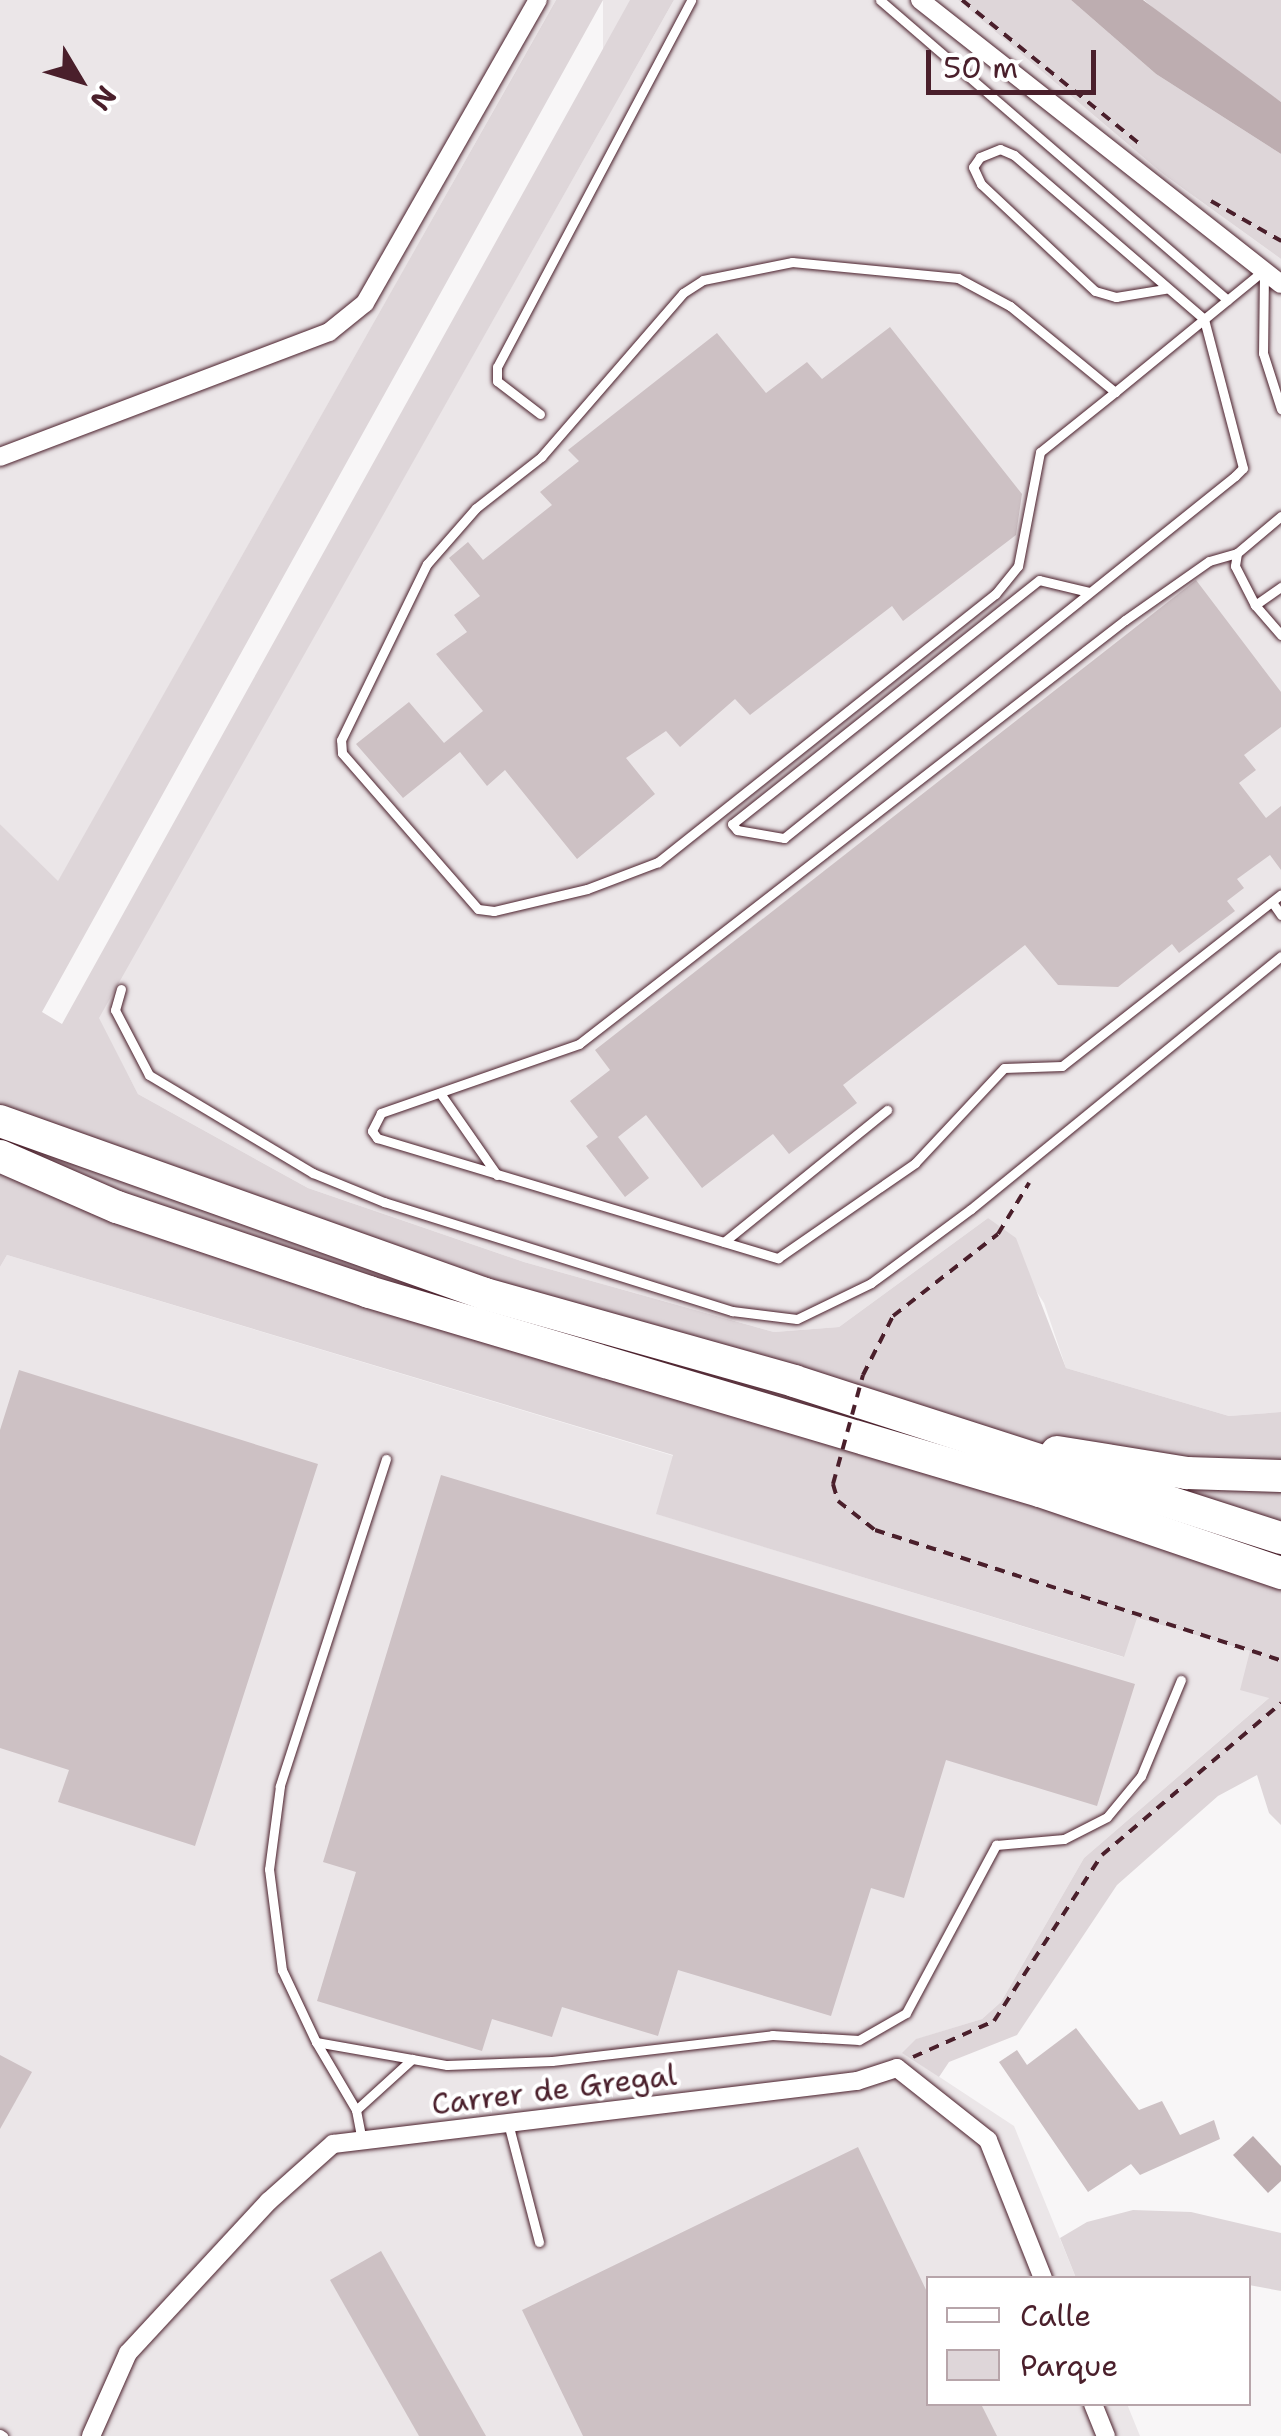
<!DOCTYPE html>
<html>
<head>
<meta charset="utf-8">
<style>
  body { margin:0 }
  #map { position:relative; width:1281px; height:2436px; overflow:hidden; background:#f8f6f7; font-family:"Shantell Sans",sans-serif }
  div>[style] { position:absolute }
  .built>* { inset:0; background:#ebe6e8; transform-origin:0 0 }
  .green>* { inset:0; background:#ded6d9 }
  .water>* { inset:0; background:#bdadb0 }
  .building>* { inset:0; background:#cdc1c4 }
  .path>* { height:4px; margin-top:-2px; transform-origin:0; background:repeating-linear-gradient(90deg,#4a1f2b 0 10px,transparent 0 18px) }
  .roads { filter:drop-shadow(0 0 2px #4a1f2b) drop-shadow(0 0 2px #4a1f2b) }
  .lane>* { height:9px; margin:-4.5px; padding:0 4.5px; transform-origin:4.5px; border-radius:4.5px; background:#fff }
  .street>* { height:18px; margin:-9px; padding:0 9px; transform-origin:9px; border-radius:9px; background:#fff }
  .highway>* { height:32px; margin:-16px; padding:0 16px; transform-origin:16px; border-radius:16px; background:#fff }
  .path-bridge>* { height:4px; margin-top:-2px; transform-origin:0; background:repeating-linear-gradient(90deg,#4a1f2b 0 10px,transparent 0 18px) }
  span { translate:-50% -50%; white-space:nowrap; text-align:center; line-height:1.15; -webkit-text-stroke:8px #fff; paint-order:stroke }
  .street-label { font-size:30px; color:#4a1f2b }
  .legend { position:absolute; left:926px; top:2276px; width:325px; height:130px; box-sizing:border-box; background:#fff; border:2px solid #b7a5aa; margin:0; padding:12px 18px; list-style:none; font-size:30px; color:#4a1f2b }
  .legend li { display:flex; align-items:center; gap:20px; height:50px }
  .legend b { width:50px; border:2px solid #b7a5aa }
  .north { position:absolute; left:30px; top:30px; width:100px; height:100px; -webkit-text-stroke:8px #fff; paint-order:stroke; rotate:128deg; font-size:28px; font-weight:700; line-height:40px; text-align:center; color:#4a1f2b }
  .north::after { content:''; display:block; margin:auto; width:35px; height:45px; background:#4a1f2b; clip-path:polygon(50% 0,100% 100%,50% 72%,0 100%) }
  .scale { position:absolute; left:926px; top:50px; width:170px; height:45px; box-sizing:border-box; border:5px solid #4a1f2b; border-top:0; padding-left:12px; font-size:30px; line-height:35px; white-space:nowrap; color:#4a1f2b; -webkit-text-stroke:8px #fff; paint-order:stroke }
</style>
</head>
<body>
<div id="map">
  <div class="built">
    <i style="clip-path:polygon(0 0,556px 0,58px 882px,0 824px)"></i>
    <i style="left:603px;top:0;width:27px;height:1158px"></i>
    <i style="clip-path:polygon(674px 0,958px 0,1163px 174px,1281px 259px,1281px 1412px,1229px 1416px,1066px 1368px,1044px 1303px,988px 1218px,839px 1327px,774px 1332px,524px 1262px,308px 1188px,138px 1094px,98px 1018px)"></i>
    <i style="clip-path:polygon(7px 1255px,674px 1456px,657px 1514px,1123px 1657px,1136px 1618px,1250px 1651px,1270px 1697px,1084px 1858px,1001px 2002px,982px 2019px,917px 2039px,903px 2053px,1014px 2126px,1076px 2278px,928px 2278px,928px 2404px,1127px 2404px,1140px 2436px,0 2436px,0 1267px)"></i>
  </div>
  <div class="green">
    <i style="clip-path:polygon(556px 0,603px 0,42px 1012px,62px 1024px,630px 0,674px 0,99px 1018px,138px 1094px,308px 1188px,524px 1262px,774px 1332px,839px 1327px,988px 1218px,1016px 1238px,1066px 1368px,1229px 1416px,1281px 1412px,1281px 1825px,1269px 1813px,1257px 1775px,1218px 1796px,1117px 1885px,1017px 2035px,949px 2062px,939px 2077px,902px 2053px,916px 2039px,982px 2019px,1001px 2002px,1084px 1858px,1269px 1698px,1240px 1690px,1250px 1651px,1137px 1618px,1124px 1657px,656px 1514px,673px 1455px,7px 1255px,0 1267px,0 824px,58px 881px)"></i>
    <i style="clip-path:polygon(958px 0,1071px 0,1156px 74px,1281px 154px,1281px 259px,1163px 174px)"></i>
    <i style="clip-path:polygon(1144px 0,1281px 0,1281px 102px,1195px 44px)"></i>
    <i style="clip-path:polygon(1133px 2210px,1191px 2212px,1281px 2233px,1281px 2291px,1249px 2285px,1248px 2278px,1076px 2278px,1060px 2238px,1087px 2222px)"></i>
  </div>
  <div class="water">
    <i style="clip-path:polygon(1071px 0,1143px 0,1281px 102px,1281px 154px,1156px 74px)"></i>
    <i style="clip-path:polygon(1253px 2136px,1281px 2166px,1281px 2181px,1268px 2193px,1233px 2155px)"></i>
  </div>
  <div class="building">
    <i style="clip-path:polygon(890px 327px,1022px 494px,1016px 535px,903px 621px,892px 606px,750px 715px,735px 699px,680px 747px,666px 731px,626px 758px,655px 794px,577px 859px,505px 770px,487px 786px,460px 752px,403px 798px,356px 744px,409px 702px,444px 743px,483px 711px,436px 654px,467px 632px,454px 615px,480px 596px,449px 558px,468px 542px,483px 560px,552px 505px,540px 492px,579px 461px,568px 450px,717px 333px,766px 393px,807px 362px,822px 379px)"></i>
    <i style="clip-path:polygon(1196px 580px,1281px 692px,1281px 727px,1244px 755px,1256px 770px,1239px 783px,1266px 818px,1281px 806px,1281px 870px,1270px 855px,1237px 879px,1244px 888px,1227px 901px,1235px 911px,1179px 953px,1172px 944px,1118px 987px,1058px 985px,1025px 945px,843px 1085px,857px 1103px,789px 1154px,773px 1134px,702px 1188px,646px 1115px,618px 1137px,649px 1178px,625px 1197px,586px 1146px,598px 1137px,570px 1101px,610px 1070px,595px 1050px)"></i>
    <i style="clip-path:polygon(19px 1370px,318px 1464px,195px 1846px,58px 1802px,69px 1770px,0 1748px,0 1430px)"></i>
    <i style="clip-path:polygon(441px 1475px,1135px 1684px,1097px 1806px,946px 1760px,904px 1898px,871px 1888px,831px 2016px,678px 1970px,658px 2036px,562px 2007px,552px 2037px,492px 2019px,482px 2051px,317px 2001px,356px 1872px,323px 1862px)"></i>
    <i style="clip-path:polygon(1076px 2028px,1139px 2110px,1162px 2101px,1180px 2135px,1214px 2120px,1220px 2139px,1140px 2175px,1131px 2164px,1088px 2192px,999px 2062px,1017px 2050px,1027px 2065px)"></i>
    <i style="clip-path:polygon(0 2055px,32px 2072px,0 2129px)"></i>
    <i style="clip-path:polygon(858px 2147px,928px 2294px,928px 2404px,981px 2404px,997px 2436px,583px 2436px,522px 2310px)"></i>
    <i style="clip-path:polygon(381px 2251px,486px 2436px,419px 2436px,330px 2280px)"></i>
  </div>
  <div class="path">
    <i style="left:962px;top:0;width:230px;rotate:39deg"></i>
    <i style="left:1211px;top:201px;width:81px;rotate:29.7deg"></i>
    <i style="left:863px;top:1375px;width:66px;rotate:-63deg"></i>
    <i style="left:893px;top:1316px;width:133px;rotate:-38deg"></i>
    <i style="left:998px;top:1234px;width:60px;rotate:-58.7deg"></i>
    <i style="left:833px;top:1484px;width:18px;rotate:74deg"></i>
    <i style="left:838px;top:1501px;width:47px;rotate:38.1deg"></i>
    <i style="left:875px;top:1530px;width:426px;rotate:17.8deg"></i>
    <i style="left:913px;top:2057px;width:89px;rotate:-24deg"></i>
    <i style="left:994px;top:2021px;width:198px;rotate:-57deg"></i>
    <i style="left:1102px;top:1855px;width:235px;rotate:-40.3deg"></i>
  </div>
  <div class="roads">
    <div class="lane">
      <i style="left:880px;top:0;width:459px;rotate:40.8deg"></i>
      <i style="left:1264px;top:273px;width:80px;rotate:90.7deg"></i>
      <i style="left:1263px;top:353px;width:59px;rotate:72.2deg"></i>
      <i style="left:1115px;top:392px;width:96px;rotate:141.3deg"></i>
      <i style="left:1040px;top:452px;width:116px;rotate:100.9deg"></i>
      <i style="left:1018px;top:566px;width:36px;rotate:129deg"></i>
      <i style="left:995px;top:594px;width:431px;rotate:141.5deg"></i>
      <i style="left:658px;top:862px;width:76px;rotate:159.2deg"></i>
      <i style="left:587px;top:889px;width:96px;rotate:166.7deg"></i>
      <i style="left:494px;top:911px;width:16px;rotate:-173deg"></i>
      <i style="left:478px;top:909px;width:207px;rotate:-131.1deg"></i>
      <i style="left:342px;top:753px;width:13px;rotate:-94deg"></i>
      <i style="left:341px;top:740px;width:196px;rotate:-64deg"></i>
      <i style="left:427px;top:564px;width:74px;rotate:-48.8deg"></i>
      <i style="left:476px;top:508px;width:83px;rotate:-38.1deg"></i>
      <i style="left:541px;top:457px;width:217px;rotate:-49.1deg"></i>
      <i style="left:683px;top:293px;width:24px;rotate:-33deg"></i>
      <i style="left:703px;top:280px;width:91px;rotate:-11.4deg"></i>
      <i style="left:792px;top:262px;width:167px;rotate:5.5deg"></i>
      <i style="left:958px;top:278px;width:59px;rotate:28.3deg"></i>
      <i style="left:1010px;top:306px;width:136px;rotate:39.3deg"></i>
      <i style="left:1115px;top:392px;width:193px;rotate:-39.3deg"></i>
      <i style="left:540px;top:414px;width:54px;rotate:-142.5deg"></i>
      <i style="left:497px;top:381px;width:14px;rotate:-90deg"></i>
      <i style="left:497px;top:367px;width:415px;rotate:-62.1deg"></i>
      <i style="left:1281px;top:516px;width:57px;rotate:139.9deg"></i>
      <i style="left:1237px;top:553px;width:13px;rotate:99deg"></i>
      <i style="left:1235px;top:566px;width:44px;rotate:62.9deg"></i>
      <i style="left:1255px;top:605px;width:40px;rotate:49deg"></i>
      <i style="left:1237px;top:553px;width:29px;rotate:164deg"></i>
      <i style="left:1209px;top:561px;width:103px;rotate:144.9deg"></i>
      <i style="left:1125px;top:620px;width:691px;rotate:142.17deg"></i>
      <i style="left:579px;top:1044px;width:210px;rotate:160.8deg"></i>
      <i style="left:381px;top:1113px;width:20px;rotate:117deg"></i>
      <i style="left:372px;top:1131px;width:9px;rotate:54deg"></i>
      <i style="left:377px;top:1138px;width:419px;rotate:16.7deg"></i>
      <i style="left:778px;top:1258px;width:167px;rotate:-34.7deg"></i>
      <i style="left:915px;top:1163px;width:130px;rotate:-46.9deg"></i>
      <i style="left:1004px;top:1068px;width:58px;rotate:-2deg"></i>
      <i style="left:1062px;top:1066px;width:278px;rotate:-38.1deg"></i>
      <i style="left:1089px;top:592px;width:51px;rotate:-166.5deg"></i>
      <i style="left:1039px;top:580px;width:392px;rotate:141.5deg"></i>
      <i style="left:732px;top:824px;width:8px;rotate:50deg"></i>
      <i style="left:737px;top:830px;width:48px;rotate:9.7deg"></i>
      <i style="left:784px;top:838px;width:578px;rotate:-38.75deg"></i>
      <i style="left:1235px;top:476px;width:11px;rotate:-45deg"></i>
      <i style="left:1243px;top:468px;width:154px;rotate:-104.7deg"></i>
      <i style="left:1204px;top:319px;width:251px;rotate:-139.2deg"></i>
      <i style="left:1014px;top:155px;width:15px;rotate:-157deg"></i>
      <i style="left:1000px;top:149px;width:22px;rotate:158deg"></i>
      <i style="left:980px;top:157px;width:12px;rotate:125deg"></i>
      <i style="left:973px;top:167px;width:19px;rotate:65deg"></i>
      <i style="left:981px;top:184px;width:156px;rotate:43.2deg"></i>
      <i style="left:1095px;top:291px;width:22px;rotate:16deg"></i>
      <i style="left:1116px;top:297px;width:50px;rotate:-9.3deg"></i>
      <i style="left:1255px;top:605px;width:32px;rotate:-35deg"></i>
      <i style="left:1272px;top:902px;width:16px;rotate:55deg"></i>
      <i style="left:121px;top:989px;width:22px;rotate:106deg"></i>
      <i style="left:115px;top:1010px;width:73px;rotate:62.4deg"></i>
      <i style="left:149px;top:1075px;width:191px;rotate:30.9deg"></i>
      <i style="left:313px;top:1173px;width:77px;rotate:22.2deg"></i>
      <i style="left:384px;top:1202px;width:365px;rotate:17.4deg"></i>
      <i style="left:732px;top:1311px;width:65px;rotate:7deg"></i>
      <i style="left:797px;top:1319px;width:82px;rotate:-25.9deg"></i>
      <i style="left:871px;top:1283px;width:124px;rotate:-36.5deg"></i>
      <i style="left:971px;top:1209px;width:400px;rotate:-39.2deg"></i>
      <i style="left:440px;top:1093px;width:100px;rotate:55.2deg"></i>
      <i style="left:724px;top:1242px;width:210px;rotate:-39deg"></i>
      <i style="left:386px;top:1459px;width:344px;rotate:108deg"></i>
      <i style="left:280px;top:1786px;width:84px;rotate:97.5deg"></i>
      <i style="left:269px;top:1869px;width:102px;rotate:82.7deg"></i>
      <i style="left:282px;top:1970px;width:80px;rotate:64.7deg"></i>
      <i style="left:316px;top:2042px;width:133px;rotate:10deg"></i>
      <i style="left:447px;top:2065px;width:105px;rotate:-2.2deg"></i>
      <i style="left:552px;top:2061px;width:222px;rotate:-6.7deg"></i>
      <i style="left:772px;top:2035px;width:87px;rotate:3.3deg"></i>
      <i style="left:859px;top:2040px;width:54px;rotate:-29.9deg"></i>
      <i style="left:906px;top:2013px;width:191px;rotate:-61.8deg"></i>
      <i style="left:996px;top:1845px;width:68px;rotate:-5deg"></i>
      <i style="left:1064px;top:1839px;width:48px;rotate:-27.1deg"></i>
      <i style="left:1107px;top:1817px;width:53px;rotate:-50.3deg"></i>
      <i style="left:1141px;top:1776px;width:104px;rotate:-67.4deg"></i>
      <i style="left:316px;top:2042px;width:79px;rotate:59.5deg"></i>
      <i style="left:356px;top:2110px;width:32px;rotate:79deg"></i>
      <i style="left:356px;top:2110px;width:76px;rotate:-42.3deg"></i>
      <i style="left:508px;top:2123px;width:123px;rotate:75.4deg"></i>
      <i style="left:0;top:2434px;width:4px;rotate:34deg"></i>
    </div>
    <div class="street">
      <i style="left:920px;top:0;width:459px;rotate:38.2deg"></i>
      <i style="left:0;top:457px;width:352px;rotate:-20.8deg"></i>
      <i style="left:329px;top:332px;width:46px;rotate:-38.9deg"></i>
      <i style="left:365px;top:303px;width:349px;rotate:-60.3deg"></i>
      <i style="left:1093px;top:2404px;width:35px;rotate:68deg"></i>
      <i style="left:91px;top:2436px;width:91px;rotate:-66deg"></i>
      <i style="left:128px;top:2353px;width:207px;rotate:-47.2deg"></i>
      <i style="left:269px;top:2201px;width:86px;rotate:-41.7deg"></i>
      <i style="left:333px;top:2144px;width:528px;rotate:-6.86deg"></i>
      <i style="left:857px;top:2081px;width:42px;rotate:-18deg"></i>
      <i style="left:897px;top:2068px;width:116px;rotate:38.4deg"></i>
      <i style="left:988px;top:2140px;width:149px;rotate:68.3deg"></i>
    </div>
    <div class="highway">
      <i style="left:0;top:1121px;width:515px;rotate:19.63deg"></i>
      <i style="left:485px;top:1294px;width:321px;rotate:15.7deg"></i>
      <i style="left:794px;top:1381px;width:512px;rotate:17.87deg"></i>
      <i style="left:0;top:1156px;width:128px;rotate:23.6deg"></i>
      <i style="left:117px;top:1207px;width:266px;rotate:18.6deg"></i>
      <i style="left:369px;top:1292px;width:700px;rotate:16.52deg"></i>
      <i style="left:1040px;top:1491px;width:255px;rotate:18.8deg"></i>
      <i style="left:1057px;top:1452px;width:132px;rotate:9.2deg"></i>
      <i style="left:1187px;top:1473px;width:94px;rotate:1.8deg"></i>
    </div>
  </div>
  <div class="path-bridge">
    <i style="left:833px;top:1484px;width:113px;rotate:-74.6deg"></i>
  </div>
  <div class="street-label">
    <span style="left:554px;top:2090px;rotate:-7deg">Carrer de Gregal</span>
  </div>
  <ul class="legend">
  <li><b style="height:12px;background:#fff"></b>Calle</li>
  <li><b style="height:28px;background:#ded6d9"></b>Parque</li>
  </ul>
  <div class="north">N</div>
  <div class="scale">50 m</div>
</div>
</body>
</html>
